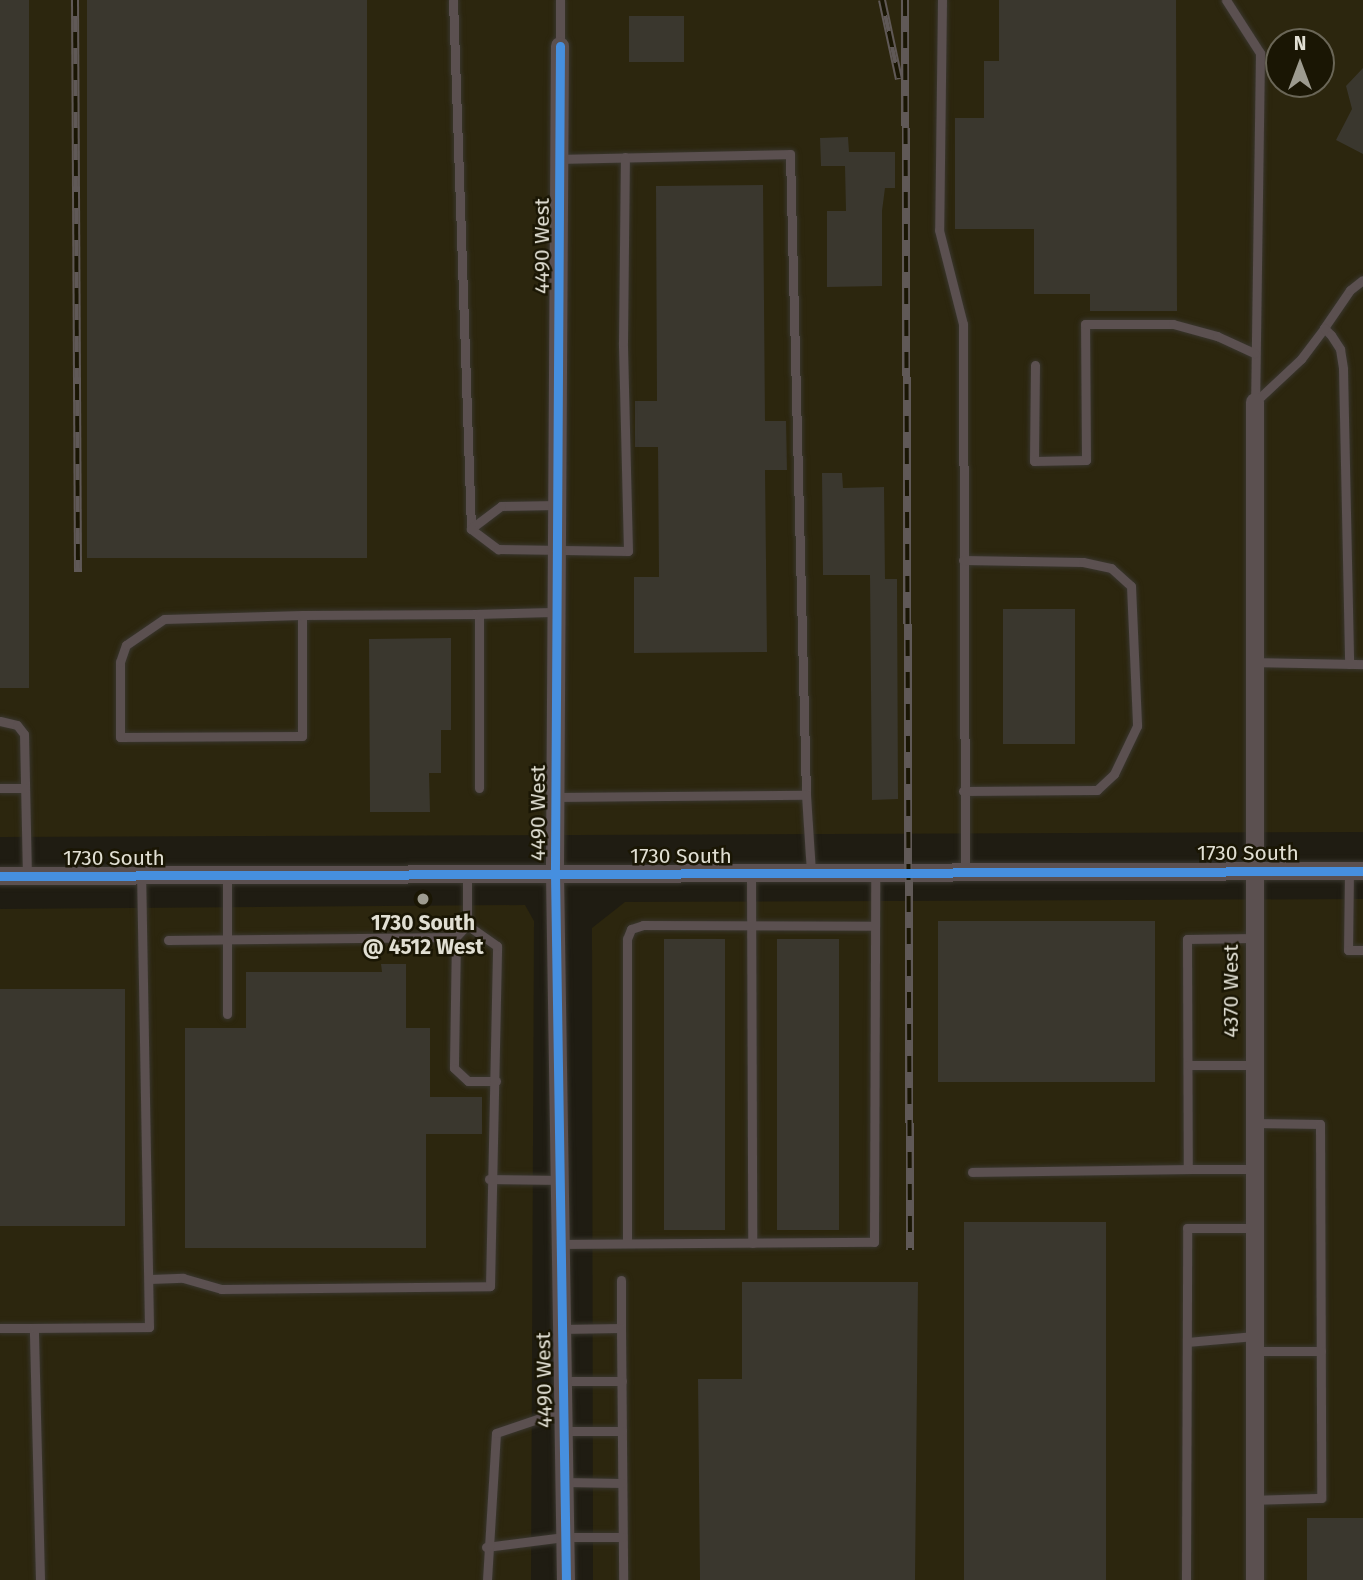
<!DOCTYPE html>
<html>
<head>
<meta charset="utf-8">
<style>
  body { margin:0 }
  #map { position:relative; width:1363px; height:1580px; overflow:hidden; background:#1f1c12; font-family:"Fira Sans",sans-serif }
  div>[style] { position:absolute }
  .built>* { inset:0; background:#2c260e }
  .building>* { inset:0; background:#3a372e; transform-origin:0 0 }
  .roads { filter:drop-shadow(0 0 2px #39362e) drop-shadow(0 0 2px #39362e) }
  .lane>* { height:9px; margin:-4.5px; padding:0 4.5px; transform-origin:4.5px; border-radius:4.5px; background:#5b5050 }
  .street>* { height:18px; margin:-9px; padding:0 9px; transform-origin:9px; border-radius:9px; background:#5b5050 }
  .rail>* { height:8px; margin-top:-4px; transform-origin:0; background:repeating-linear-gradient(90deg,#1a1604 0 16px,#605957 0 32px); box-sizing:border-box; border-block:2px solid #605957 }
  .cycleway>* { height:9px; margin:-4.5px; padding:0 4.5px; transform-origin:4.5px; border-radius:4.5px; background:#468fdf }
  .dots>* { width:19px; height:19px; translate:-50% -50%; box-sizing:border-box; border:4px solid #1a1604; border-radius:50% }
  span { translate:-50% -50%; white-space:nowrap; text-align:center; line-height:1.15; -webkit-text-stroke:5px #1a1604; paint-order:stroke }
  .street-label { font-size:21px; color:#e1dfd3 }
  .poi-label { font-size:21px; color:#e1dfd3; font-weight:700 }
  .north { position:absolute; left:1265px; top:28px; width:70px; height:70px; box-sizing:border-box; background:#1a1604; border:2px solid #6a6657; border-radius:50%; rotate:0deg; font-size:19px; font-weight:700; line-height:28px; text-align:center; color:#e1dfd3 }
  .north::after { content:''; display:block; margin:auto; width:24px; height:32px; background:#9d9b8f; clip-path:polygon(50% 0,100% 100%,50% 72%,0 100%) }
</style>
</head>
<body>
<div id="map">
  <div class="built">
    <i style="clip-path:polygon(evenodd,0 0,1363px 0,1363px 832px,0 837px,0 0,1279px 42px,1321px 42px,1321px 84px,1279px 84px,1279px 42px)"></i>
    <i style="clip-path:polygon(1363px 899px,1363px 1580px,593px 1580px,592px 928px,625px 902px)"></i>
    <i style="clip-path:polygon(525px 905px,534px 921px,531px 1580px,0 1580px,0 909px)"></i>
  </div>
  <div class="building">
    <i style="left:0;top:0;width:29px;height:688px"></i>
    <i style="left:87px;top:0;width:280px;height:558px"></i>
    <i style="clip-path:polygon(999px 0,1176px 0,1177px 311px,1090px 311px,1090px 294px,1034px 294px,1034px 229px,955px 229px,955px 118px,984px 118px,984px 61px,999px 61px)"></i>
    <i style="left:629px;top:16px;width:55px;height:46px"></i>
    <i style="clip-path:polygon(1363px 68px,1363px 154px,1336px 140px,1352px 109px,1346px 86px)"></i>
    <i style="clip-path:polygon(848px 137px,849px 152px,895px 152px,895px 188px,885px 188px,882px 211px,882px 286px,827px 287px,827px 211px,846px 211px,845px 166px,821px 166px,820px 138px)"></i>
    <i style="clip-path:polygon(763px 185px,765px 421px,786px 421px,787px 470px,765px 470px,767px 652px,634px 653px,634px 577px,659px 577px,658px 447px,635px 447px,635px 401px,657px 401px,656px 186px)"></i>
    <i style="clip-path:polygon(822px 473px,842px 473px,843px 488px,884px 487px,885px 579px,897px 579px,898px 799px,872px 800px,870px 575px,823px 575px)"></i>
    <i style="left:1003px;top:609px;width:72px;height:135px"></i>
    <i style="clip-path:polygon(451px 638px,451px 730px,441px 730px,441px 773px,429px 773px,430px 812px,370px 812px,369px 639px)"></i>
    <i style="left:1155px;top:921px;width:161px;height:217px;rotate:90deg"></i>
    <i style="left:664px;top:939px;width:61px;height:291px"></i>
    <i style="left:777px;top:939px;width:62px;height:291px"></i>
    <i style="clip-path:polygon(381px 964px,406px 964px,406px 1028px,430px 1028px,430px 1097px,482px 1097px,482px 1134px,426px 1134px,426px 1248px,185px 1248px,185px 1028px,246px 1028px,246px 972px,382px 972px)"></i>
    <i style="left:125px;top:989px;width:237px;height:125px;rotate:90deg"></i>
    <i style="left:964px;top:1222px;width:142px;height:358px"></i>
    <i style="clip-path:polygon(742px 1282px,918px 1282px,915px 1580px,700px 1580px,698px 1379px,742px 1379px)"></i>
    <i style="left:1307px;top:1518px;width:56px;height:62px"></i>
  </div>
  <div class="roads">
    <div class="lane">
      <i style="left:453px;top:0;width:529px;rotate:88.05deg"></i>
      <i style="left:560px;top:0;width:46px;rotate:90deg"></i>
      <i style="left:942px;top:0;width:230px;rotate:90.7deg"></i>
      <i style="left:939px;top:230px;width:97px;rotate:75.7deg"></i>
      <i style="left:963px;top:324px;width:548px;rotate:89.79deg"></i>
      <i style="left:1226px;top:0;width:63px;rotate:57.3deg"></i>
      <i style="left:1260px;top:53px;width:349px;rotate:90.8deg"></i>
      <i style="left:560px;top:159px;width:230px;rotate:-1.2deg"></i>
      <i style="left:790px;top:154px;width:641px;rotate:88.57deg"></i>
      <i style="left:1324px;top:328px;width:46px;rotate:-55.6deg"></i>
      <i style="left:1350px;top:290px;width:16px;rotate:-38deg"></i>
      <i style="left:1035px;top:365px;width:96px;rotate:90.6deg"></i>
      <i style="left:1034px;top:461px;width:52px;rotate:-1.1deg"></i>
      <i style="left:1086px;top:460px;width:136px;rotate:-90.4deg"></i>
      <i style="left:1085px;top:324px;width:88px"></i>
      <i style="left:1173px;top:324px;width:46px;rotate:15.3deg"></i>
      <i style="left:1217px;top:336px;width:41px;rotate:24.7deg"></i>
      <i style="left:1255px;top:402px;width:63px;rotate:-43.1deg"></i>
      <i style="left:1301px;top:359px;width:39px;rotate:-53deg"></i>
      <i style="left:1324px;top:328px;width:10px;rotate:45deg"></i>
      <i style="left:1331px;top:335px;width:17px;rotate:57deg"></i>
      <i style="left:1340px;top:349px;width:20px;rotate:81deg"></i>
      <i style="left:1343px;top:369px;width:295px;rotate:88.8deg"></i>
      <i style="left:557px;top:505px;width:56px;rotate:179deg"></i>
      <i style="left:501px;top:506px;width:38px;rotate:143deg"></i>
      <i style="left:471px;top:529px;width:34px;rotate:37deg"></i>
      <i style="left:498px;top:549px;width:130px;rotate:0.9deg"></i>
      <i style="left:628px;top:551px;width:209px;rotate:-91.4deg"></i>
      <i style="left:623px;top:342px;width:185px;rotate:-89.4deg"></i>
      <i style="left:963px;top:560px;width:120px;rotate:1deg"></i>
      <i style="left:1083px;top:562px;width:29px;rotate:12deg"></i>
      <i style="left:1111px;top:568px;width:27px;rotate:42deg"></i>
      <i style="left:1131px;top:586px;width:140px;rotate:87.5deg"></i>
      <i style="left:1137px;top:726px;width:53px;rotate:115.6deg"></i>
      <i style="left:1114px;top:774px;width:23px;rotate:137deg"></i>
      <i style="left:1097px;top:790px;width:134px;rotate:179.6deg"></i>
      <i style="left:302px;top:615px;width:121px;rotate:90deg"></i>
      <i style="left:302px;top:736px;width:182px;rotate:179.7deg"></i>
      <i style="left:120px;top:737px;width:75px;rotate:-90deg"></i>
      <i style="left:120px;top:662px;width:18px;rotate:-71deg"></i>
      <i style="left:126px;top:645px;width:46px;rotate:-34.4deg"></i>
      <i style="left:164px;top:619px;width:138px;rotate:-1.7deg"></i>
      <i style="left:302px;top:615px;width:177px;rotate:-0.3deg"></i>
      <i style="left:1254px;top:662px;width:109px;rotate:1.1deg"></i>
      <i style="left:0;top:721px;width:17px;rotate:13deg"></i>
      <i style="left:17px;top:725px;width:11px;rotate:52deg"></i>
      <i style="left:24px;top:734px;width:142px;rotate:88.8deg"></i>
      <i style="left:0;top:788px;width:25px"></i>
      <i style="left:479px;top:788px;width:174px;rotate:-90deg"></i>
      <i style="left:479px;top:614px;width:78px;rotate:-1.5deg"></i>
      <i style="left:555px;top:797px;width:251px;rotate:-0.5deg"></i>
      <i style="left:806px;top:795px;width:78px;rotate:86.3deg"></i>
      <i style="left:1349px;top:871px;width:79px;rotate:90.7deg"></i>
      <i style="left:1348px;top:950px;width:15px"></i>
      <i style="left:751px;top:873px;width:370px;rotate:89.8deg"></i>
      <i style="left:467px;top:875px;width:50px;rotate:90deg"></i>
      <i style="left:467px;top:925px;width:16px;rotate:133deg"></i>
      <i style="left:456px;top:937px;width:131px;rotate:90.9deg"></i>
      <i style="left:454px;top:1068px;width:19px;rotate:43deg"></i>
      <i style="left:468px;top:1081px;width:28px"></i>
      <i style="left:1253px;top:938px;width:66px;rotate:179.1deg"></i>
      <i style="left:1187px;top:939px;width:230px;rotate:89.8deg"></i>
      <i style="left:1188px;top:1169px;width:66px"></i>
      <i style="left:168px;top:940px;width:288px;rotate:-0.6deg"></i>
      <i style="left:227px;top:1014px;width:139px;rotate:-90deg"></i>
      <i style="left:1188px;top:1065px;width:66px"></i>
      <i style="left:1254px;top:1123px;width:66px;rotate:0.9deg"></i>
      <i style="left:1320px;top:1124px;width:374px;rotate:89.8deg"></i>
      <i style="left:1321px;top:1498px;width:67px;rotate:178.3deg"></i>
      <i style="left:972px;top:1172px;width:216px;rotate:-0.8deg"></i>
      <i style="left:489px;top:1179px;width:70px;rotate:0.8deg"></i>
      <i style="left:627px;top:1243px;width:304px;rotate:-90deg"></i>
      <i style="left:627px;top:939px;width:11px;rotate:-68deg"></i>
      <i style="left:631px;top:929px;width:13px;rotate:-18deg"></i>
      <i style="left:643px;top:925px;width:232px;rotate:0.2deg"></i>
      <i style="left:560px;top:1244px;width:314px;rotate:-0.4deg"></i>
      <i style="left:874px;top:1242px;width:369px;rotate:-89.8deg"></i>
      <i style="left:150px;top:1279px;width:33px;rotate:-2deg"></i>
      <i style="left:183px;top:1278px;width:40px;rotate:16deg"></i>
      <i style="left:221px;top:1289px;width:269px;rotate:-0.6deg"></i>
      <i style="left:490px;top:1286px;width:340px;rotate:-88.8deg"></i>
      <i style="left:497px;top:946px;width:37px;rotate:-145deg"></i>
      <i style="left:621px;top:1280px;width:48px;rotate:90deg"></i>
      <i style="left:0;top:1328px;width:34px"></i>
      <i style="left:560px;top:1329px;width:61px;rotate:-0.9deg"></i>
      <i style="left:621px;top:1328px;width:252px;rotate:89.5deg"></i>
      <i style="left:1187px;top:1342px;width:68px;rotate:-5deg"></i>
      <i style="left:1255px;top:1351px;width:66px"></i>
      <i style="left:562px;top:1381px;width:60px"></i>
      <i style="left:562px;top:1431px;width:60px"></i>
      <i style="left:564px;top:1482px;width:58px;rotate:1deg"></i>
      <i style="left:486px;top:1547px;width:79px;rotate:-7.3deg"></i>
      <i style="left:564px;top:1537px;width:58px"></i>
      <i style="left:40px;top:1580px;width:252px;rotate:-91.4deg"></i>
      <i style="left:34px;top:1328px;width:115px;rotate:-0.5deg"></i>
      <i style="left:149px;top:1327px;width:452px;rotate:-91deg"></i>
      <i style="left:487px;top:1580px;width:147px;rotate:-86.5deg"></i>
      <i style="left:496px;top:1433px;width:69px;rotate:-18.7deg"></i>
      <i style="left:1186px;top:1580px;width:352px;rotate:-89.8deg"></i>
      <i style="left:1187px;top:1228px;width:67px"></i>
    </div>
    <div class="street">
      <i style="left:560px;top:46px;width:828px;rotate:90.35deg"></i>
      <i style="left:555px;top:874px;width:706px;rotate:89.11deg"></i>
      <i style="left:0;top:876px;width:1363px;rotate:-0.21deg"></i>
      <i style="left:1255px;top:1580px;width:1178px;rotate:-90deg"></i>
    </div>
  </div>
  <div class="rail">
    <i style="left:75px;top:0;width:572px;rotate:89.7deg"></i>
    <i style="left:882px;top:0;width:81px;rotate:77.9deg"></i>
    <i style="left:905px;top:0;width:1250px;rotate:89.77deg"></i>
  </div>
  <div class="cycleway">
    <i style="left:560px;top:46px;width:828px;rotate:90.35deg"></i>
    <i style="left:555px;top:874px;width:706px;rotate:89.11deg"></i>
    <i style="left:0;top:876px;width:1363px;rotate:-0.21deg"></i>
  </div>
  <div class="dots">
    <i style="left:423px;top:899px;background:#9d9b8f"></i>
  </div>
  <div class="street-label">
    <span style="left:542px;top:246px;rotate:-90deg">4490 West</span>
    <span style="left:538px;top:813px;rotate:-90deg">4490 West</span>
    <span style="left:1248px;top:853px">1730 South</span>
    <span style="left:681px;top:856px">1730 South</span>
    <span style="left:114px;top:858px">1730 South</span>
    <span style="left:1231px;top:991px;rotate:-90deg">4370 West</span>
    <span style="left:544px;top:1380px;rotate:-91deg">4490 West</span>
  </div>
  <div class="poi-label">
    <span style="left:423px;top:935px">1730 South<br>@ 4512 West</span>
  </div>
  <div class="north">N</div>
</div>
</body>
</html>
